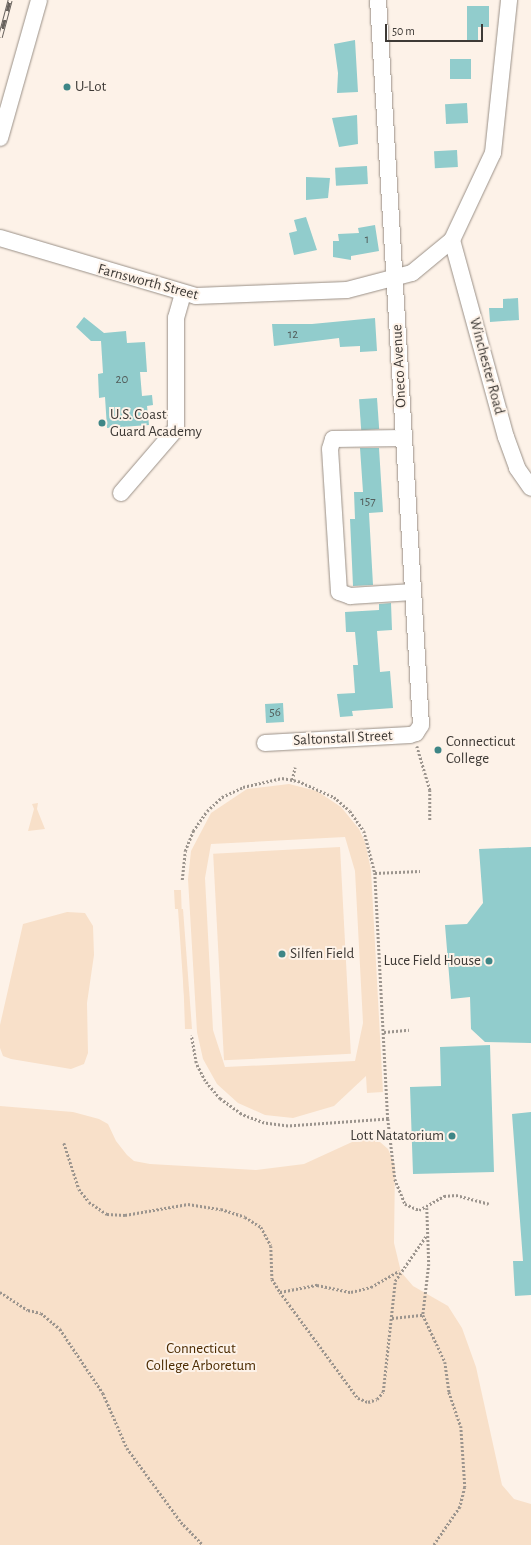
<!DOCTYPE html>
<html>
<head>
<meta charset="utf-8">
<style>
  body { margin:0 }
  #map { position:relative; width:531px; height:1545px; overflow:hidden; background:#fdf2e8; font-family:"Alegreya Sans",sans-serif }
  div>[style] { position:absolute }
  .green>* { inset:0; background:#f8e0c9; transform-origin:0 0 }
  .building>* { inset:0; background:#91cccc; transform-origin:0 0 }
  .path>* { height:2.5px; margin-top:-1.25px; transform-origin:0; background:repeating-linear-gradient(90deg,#9c958e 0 2px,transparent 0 4px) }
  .roads { filter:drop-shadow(0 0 1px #9a9087) drop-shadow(0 0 1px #9a9087) }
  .minor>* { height:16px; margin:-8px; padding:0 8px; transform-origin:8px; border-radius:8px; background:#fff }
  .rail>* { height:4.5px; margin-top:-2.25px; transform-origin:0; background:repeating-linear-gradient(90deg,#fdf2e8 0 9px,#68625d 0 18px); box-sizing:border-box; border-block:1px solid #68625d }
  .dots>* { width:11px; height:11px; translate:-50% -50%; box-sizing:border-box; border:2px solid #fdf2e8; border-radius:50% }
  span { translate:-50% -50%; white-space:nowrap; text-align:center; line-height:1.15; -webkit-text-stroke:4px #fdf2e8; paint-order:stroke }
  .number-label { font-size:13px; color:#535e5c }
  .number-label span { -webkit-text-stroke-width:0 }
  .poi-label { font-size:15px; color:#3e3a36 }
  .left { translate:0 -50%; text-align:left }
  .right { translate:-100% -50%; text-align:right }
  .street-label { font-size:15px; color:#3e3a36 }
  .park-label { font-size:15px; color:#4c2b00 }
  .scale { position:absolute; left:385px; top:24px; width:98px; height:18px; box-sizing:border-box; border:2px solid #3e3a36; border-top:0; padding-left:5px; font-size:12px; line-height:14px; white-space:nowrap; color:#3e3a36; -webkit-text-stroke:3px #fdf2e8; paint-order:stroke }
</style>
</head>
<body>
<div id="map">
  <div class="green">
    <i style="clip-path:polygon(evenodd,289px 784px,317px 791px,341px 807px,359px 829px,365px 842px,371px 870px,383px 1092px,367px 1093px,366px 1076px,334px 1106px,293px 1118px,265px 1115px,238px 1103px,217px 1084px,203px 1059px,197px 1032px,188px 879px,191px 851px,211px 813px,247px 789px,289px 784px,345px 837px,355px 871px,363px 1023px,355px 1061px,225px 1067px,213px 1030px,205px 878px,211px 844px,345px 837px)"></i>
    <i style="clip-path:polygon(38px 803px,37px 809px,45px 829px,28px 831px,34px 809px,32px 804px)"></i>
    <i style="left:340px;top:847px;width:207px;height:127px;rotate:87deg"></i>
    <i style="clip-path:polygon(174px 890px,181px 890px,185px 1010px,178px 909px,175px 909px)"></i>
    <i style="clip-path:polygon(181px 909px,183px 909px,192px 1029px,185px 1029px)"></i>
    <i style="clip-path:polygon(67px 912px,85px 913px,93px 926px,94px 955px,87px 1003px,88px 1053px,84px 1064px,71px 1069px,11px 1059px,3px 1056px,0 1048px,0 1025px,23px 924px)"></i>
    <i style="clip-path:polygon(0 1106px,73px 1112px,99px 1119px,108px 1124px,116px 1141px,127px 1155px,134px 1161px,150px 1164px,256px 1170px,304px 1164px,363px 1137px,380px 1142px,388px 1149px,395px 1166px,394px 1243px,401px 1272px,413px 1286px,448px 1306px,462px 1328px,476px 1367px,502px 1485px,514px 1499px,531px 1504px,531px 1545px,0 1545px)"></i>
  </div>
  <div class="building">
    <i style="clip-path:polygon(467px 6px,489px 6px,489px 27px,478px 27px,478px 41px,467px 41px)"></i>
    <i style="clip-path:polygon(355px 40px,358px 92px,337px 93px,338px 73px,334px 44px)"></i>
    <i style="left:450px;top:59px;width:21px;height:20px"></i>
    <i style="left:467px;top:103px;width:20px;height:22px;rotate:87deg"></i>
    <i style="clip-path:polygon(357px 115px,358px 144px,339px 147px,332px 118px)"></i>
    <i style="left:457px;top:150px;width:17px;height:23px;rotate:87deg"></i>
    <i style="left:367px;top:166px;width:18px;height:32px;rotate:87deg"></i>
    <i style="clip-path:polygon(306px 177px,330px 178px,328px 198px,306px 200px)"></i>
    <i style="clip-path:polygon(306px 217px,317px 250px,294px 255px,289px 233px,297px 231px,294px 220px)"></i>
    <i style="clip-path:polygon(375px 225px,379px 251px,351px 256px,351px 260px,333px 257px,333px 241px,339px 241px,338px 234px,359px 233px,358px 228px)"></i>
    <i style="clip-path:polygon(518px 298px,519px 320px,490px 322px,489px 308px,503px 308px,503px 299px)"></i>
    <i style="clip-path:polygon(84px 317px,104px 333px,126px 331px,127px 343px,145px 342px,147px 372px,140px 372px,142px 396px,152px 395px,153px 405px,147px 406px,149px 425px,107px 428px,105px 397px,99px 398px,98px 374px,103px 373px,101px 341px,91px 341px,76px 327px)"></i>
    <i style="clip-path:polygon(375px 318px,377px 351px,360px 352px,360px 346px,340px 347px,339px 338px,274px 346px,272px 324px,312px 324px)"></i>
    <i style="left:377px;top:398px;width:31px;height:18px;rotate:86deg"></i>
    <i style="clip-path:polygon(360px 448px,379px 448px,383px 512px,369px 513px,373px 585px,353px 586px,350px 519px,355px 519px,354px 492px,363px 492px)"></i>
    <i style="clip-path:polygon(391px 603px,392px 630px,377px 631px,380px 672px,390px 671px,393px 708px,352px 711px,353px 716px,340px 717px,337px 694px,355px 693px,353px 665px,358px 665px,355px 632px,346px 632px,345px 612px,379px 610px,379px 604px)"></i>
    <i style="left:283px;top:703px;width:19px;height:18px;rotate:87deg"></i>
    <i style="clip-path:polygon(531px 847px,531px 1043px,485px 1042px,471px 1029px,470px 997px,451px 999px,445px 925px,467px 924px,483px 903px,479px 849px)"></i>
    <i style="clip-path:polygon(490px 1045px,494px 1172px,413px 1174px,410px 1087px,441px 1086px,440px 1047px)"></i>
    <i style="clip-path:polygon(531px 1112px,531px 1295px,515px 1296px,513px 1261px,523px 1261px,512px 1114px)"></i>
  </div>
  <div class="path">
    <i style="left:417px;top:746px;width:46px;rotate:73.5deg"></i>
    <i style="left:430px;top:790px;width:30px;rotate:90deg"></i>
    <i style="left:292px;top:780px;width:13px;rotate:-77deg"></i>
    <i style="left:375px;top:873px;width:45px;rotate:-2.5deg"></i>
    <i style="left:182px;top:880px;width:29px;rotate:-84deg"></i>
    <i style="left:185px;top:851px;width:22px;rotate:-68deg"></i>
    <i style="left:193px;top:831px;width:24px;rotate:-55deg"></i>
    <i style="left:207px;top:811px;width:21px;rotate:-43deg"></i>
    <i style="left:222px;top:797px;width:23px;rotate:-25deg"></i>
    <i style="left:243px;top:787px;width:40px;rotate:-13deg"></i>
    <i style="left:282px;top:778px;width:16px;rotate:11deg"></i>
    <i style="left:298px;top:781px;width:39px;rotate:24deg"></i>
    <i style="left:334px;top:797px;width:21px;rotate:41deg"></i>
    <i style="left:350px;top:811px;width:24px;rotate:55deg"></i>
    <i style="left:364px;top:831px;width:43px;rotate:75.3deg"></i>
    <i style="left:375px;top:873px;width:246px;rotate:87deg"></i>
    <i style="left:388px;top:1119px;width:100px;rotate:176deg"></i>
    <i style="left:288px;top:1126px;width:24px;rotate:-173deg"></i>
    <i style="left:264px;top:1123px;width:25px;rotate:-159deg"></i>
    <i style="left:241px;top:1114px;width:26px;rotate:-144deg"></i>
    <i style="left:220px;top:1099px;width:23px;rotate:-130deg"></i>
    <i style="left:205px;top:1081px;width:20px;rotate:-117deg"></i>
    <i style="left:196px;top:1063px;width:28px;rotate:-100deg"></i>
    <i style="left:384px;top:1032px;width:25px;rotate:-5deg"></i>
    <i style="left:388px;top:1119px;width:60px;rotate:83.3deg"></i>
    <i style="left:395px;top:1179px;width:27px;rotate:68deg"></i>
    <i style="left:405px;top:1204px;width:15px;rotate:23deg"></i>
    <i style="left:419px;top:1210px;width:29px;rotate:-29deg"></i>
    <i style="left:444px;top:1196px;width:12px;rotate:-5deg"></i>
    <i style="left:456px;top:1195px;width:34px;rotate:15deg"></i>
    <i style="left:64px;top:1143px;width:48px;rotate:71.9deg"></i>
    <i style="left:79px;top:1189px;width:16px;rotate:52deg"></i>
    <i style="left:89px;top:1202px;width:22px;rotate:34deg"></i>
    <i style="left:107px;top:1214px;width:18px;rotate:3deg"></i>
    <i style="left:125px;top:1215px;width:64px;rotate:-9.9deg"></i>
    <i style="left:188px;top:1204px;width:33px;rotate:9deg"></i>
    <i style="left:221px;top:1209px;width:25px;rotate:18deg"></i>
    <i style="left:245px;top:1217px;width:19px;rotate:32deg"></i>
    <i style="left:261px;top:1227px;width:21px;rotate:62deg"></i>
    <i style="left:271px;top:1246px;width:33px;rotate:88deg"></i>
    <i style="left:272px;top:1279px;width:15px;rotate:58deg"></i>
    <i style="left:280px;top:1292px;width:132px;rotate:53.7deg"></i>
    <i style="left:358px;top:1398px;width:11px;rotate:22deg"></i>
    <i style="left:368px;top:1402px;width:9px;rotate:-18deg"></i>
    <i style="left:377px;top:1399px;width:9px;rotate:-49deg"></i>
    <i style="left:383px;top:1392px;width:112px;rotate:-83.8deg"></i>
    <i style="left:395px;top:1281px;width:55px;rotate:-55.4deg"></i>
    <i style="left:427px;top:1208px;width:56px;rotate:88deg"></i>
    <i style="left:429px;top:1264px;width:51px;rotate:96.7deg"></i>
    <i style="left:423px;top:1315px;width:52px;rotate:64.9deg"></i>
    <i style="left:445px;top:1362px;width:30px;rotate:82deg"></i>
    <i style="left:449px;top:1392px;width:36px;rotate:71deg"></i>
    <i style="left:461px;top:1426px;width:61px;rotate:86.2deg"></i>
    <i style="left:465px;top:1487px;width:21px;rotate:104deg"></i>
    <i style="left:460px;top:1507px;width:46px;rotate:124.4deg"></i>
    <i style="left:0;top:1292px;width:33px;rotate:33deg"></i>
    <i style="left:28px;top:1310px;width:13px;rotate:13deg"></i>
    <i style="left:41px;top:1313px;width:25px;rotate:40deg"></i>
    <i style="left:60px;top:1329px;width:77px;rotate:56.1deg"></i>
    <i style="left:103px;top:1393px;width:60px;rotate:66.4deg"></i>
    <i style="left:127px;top:1448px;width:92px;rotate:53.9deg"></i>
    <i style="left:181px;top:1522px;width:32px;rotate:46deg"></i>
    <i style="left:280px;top:1292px;width:38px;rotate:-11deg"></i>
    <i style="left:317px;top:1285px;width:35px;rotate:12deg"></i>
    <i style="left:351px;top:1292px;width:21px;rotate:-14deg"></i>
    <i style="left:371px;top:1287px;width:32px;rotate:-30deg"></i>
    <i style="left:392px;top:1318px;width:31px;rotate:-6deg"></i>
  </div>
  <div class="roads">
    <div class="minor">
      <i style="left:0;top:138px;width:143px;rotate:-74.2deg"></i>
      <i style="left:0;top:238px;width:204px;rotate:16.5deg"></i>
      <i style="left:196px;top:296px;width:151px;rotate:-2.3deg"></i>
      <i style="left:347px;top:290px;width:67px;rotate:-14.7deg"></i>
      <i style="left:412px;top:273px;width:52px;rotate:-39.5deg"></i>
      <i style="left:452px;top:240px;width:96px;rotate:-64.8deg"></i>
      <i style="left:493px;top:153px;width:154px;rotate:-84deg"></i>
      <i style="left:452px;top:240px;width:204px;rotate:74.7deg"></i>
      <i style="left:506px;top:437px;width:33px;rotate:70deg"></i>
      <i style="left:517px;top:468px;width:24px;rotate:55deg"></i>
      <i style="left:404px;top:438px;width:71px;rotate:179.2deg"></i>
      <i style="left:333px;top:439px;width:10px;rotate:107deg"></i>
      <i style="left:330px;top:449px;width:143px;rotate:86.4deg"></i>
      <i style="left:339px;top:592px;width:12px;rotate:20deg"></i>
      <i style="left:350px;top:596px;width:63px;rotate:-3.6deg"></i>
      <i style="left:121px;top:493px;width:84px;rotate:-49.3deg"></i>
      <i style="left:176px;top:429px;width:111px;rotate:-90deg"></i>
      <i style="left:176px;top:318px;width:25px;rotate:-74deg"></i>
      <i style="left:265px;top:743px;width:145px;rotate:-3.2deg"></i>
      <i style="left:410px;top:735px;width:6px;rotate:-18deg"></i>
      <i style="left:416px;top:733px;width:9px;rotate:-58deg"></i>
      <i style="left:421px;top:725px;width:726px;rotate:-93.39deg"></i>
    </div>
  </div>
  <div class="rail">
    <i style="left:0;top:37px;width:38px;rotate:-75deg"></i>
  </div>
  <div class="dots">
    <i style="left:67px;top:87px;background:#3e8686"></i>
    <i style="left:102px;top:423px;background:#3e8686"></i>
    <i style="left:438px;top:750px;background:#3e8686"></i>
    <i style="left:282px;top:954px;background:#3e8686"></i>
    <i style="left:489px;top:961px;background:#3e8686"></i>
    <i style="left:452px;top:1136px;background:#3e8686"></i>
  </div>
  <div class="number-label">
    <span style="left:367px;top:240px">1</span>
    <span style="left:293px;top:335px">12</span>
    <span style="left:122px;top:380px">20</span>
    <span style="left:368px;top:502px">157</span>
    <span style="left:275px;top:713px">56</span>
  </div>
  <div class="poi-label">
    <span class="left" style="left:75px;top:87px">U-Lot</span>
    <span class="left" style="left:110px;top:423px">U.S. Coast<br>Guard Academy</span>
    <span class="left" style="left:446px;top:750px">Connecticut<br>College</span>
    <span class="left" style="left:290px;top:954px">Silfen Field</span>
    <span class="right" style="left:481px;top:961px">Luce Field House</span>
    <span class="right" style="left:444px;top:1136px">Lott Natatorium</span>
  </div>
  <div class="street-label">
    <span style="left:148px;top:282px;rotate:15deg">Farnsworth Street</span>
    <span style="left:399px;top:366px;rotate:-93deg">Oneco Avenue</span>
    <span style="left:487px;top:366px;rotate:75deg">Winchester Road</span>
    <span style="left:343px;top:738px;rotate:-3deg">Saltonstall Street</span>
  </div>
  <div class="park-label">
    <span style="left:201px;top:1357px">Connecticut<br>College Arboretum</span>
  </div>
  <div class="scale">50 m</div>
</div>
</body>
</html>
